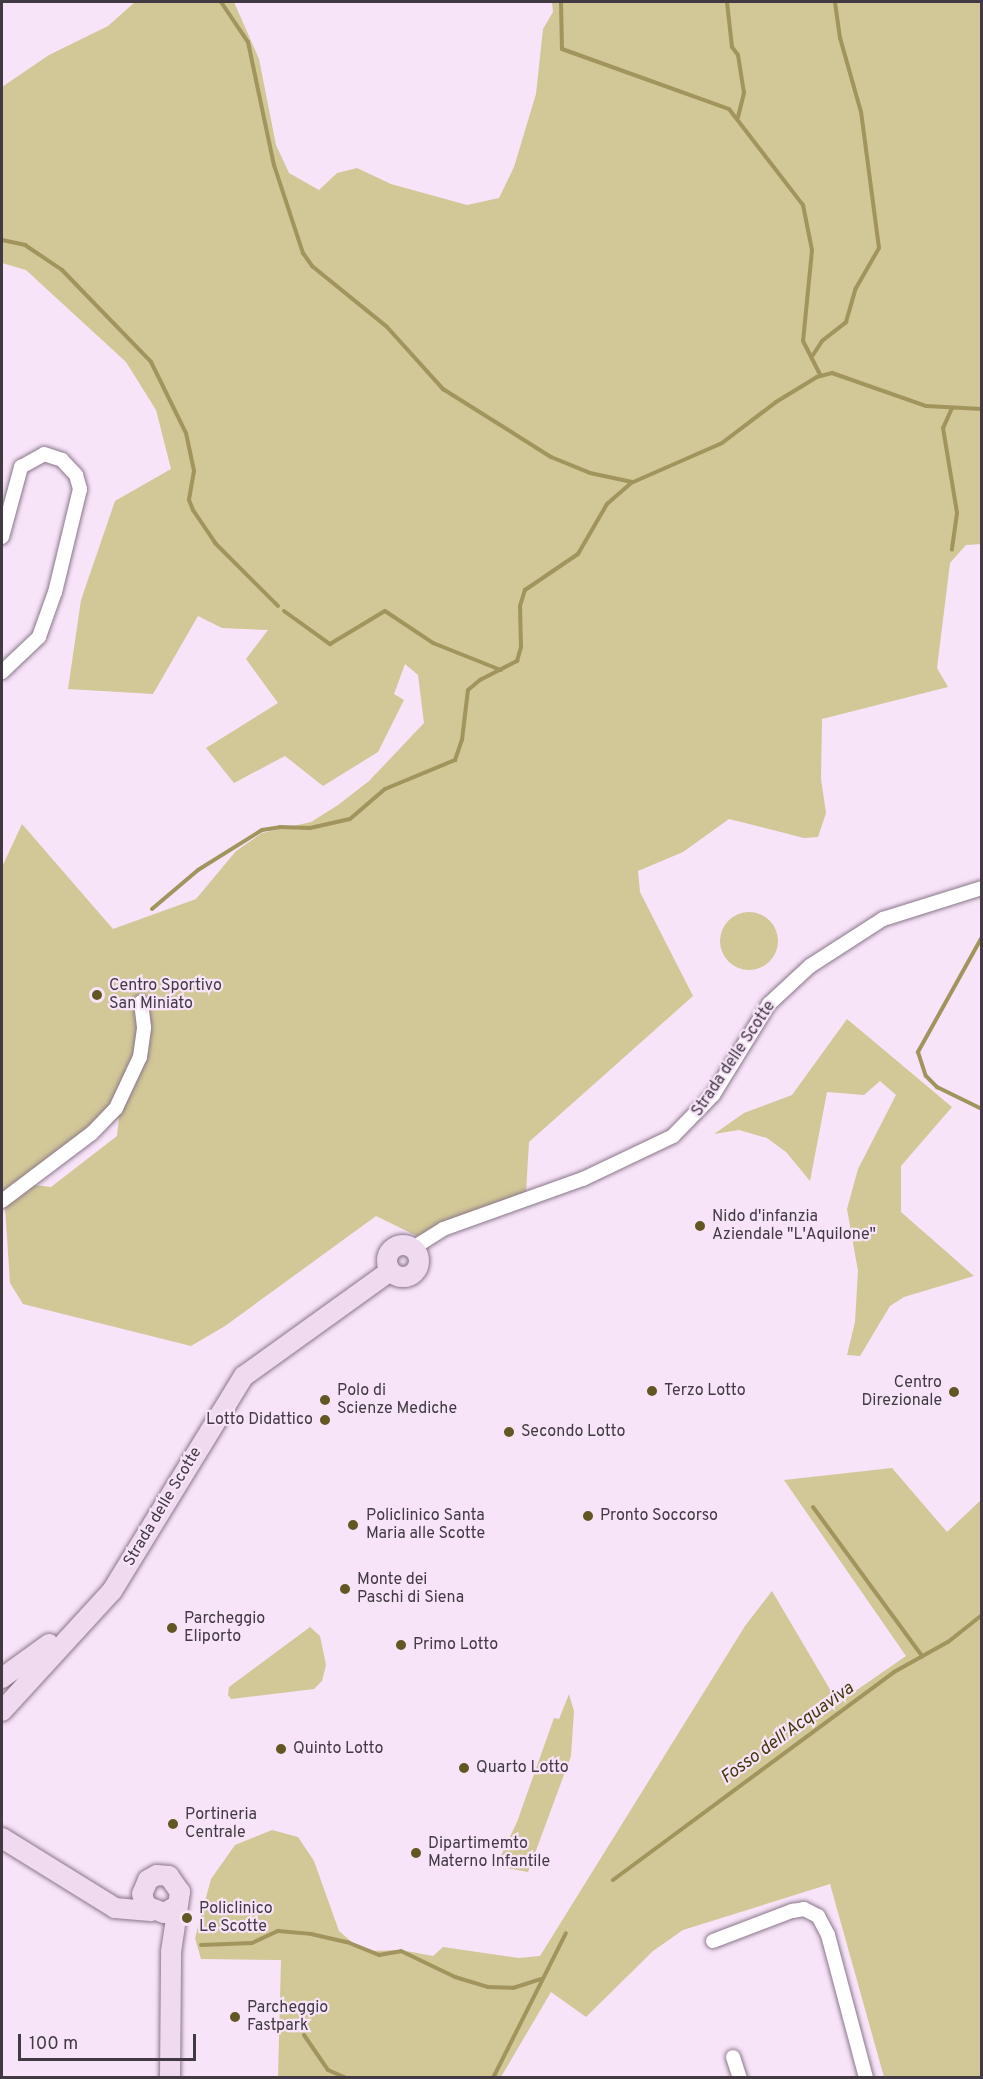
<!DOCTYPE html>
<html>
<head>
<meta charset="utf-8">
<style>
  body { margin:0 }
  #map { position:relative; width:983px; height:2079px; overflow:hidden; background:#f8e4f9; font-family:Overpass,sans-serif }
  div>[style] { position:absolute }
  .green>* { inset:0; background:#d1c797 }
  .round { border-radius:50% }
  .stream>* { height:4px; margin:-2px; padding:0 2px; transform-origin:2px; border-radius:2px; background:#a1945d }
  .roads { filter:drop-shadow(0 0 2px #897789) drop-shadow(0 0 2px #897789) }
  .street>* { height:14px; margin:-7px; padding:0 7px; transform-origin:7px; border-radius:7px; background:#fff }
  .secondary>* { height:20px; margin:-10px; padding:0 10px; transform-origin:10px; border-radius:10px; background:#efdaf0 }
  .secondary>.ring { margin:-10px; padding:0; box-sizing:content-box; background:none; border:20px solid #efdaf0; border-radius:50% }
  .dots>* { width:16px; height:16px; translate:-50% -50%; box-sizing:border-box; border:3px solid #f8e4f9; border-radius:50% }
  span { translate:-50% -50%; white-space:nowrap; text-align:center; line-height:1.15; -webkit-text-stroke:4.5px #f8e4f9; paint-order:stroke }
  .poi-label { font-size:16px; color:#413a42 }
  .left { translate:0 -50%; text-align:left }
  .right { translate:-100% -50%; text-align:right }
  .street-label { font-size:16px; color:#413a42 }
  .water-label { font-size:18px; color:#413809; font-style:italic }
  .frame { position:absolute; inset:0; border:3px solid #413a42; pointer-events:none }
  .scale { position:absolute; left:18px; top:2034px; width:178px; height:27px; box-sizing:border-box; border:3px solid #413a42; border-top:0; padding-left:8px; font-size:18px; line-height:21px; white-space:nowrap; color:#413a42; -webkit-text-stroke:4px #f8e4f9; paint-order:stroke }
</style>
</head>
<body>
<div id="map">
  <div class="green">
    <i style="clip-path:polygon(evenodd,135px 2px,234px 2px,259px 59px,276px 145px,289px 173px,319px 190px,337px 173px,357px 168px,391px 184px,467px 205px,499px 198px,514px 167px,536px 94px,543px 29px,553px 12px,552px 2px,981px 2px,982px 544px,966px 545px,950px 563px,937px 668px,948px 687px,822px 719px,821px 779px,826px 813px,818px 837px,804px 838px,729px 819px,683px 852px,638px 871px,640px 892px,693px 996px,529px 1142px,526px 1192px,442px 1223px,419px 1237px,376px 1216px,225px 1326px,191px 1346px,23px 1304px,10px 1283px,5px 1207px,2px 1209px,2px 867px,22px 824px,113px 929px,196px 899px,236px 851px,262px 833px,311px 822px,338px 805px,369px 781px,424px 723px,418px 675px,405px 664px,394px 694px,404px 700px,378px 752px,323px 786px,285px 756px,234px 783px,206px 748px,278px 703px,246px 659px,268px 630px,222px 628px,198px 616px,153px 694px,68px 689px,81px 600px,115px 501px,171px 469px,156px 410px,126px 362px,26px 270px,2px 263px,2px 87px,49px 55px,108px 26px,135px 2px,119px 1118px,117px 1136px,51px 1187px,35px 1185px,119px 1118px)"></i>
    <i class="round" style="left:720px;top:912px;width:58px;height:58px"></i>
    <i style="clip-path:polygon(847px 1019px,952px 1107px,901px 1166px,901px 1212px,974px 1276px,904px 1297px,890px 1306px,860px 1356px,847px 1355px,855px 1322px,858px 1271px,847px 1209px,858px 1169px,896px 1095px,880px 1081px,864px 1095px,827px 1092px,810px 1181px,786px 1152px,767px 1138px,739px 1130px,714px 1134px,744px 1113px,792px 1095px)"></i>
    <i style="clip-path:polygon(892px 1468px,947px 1532px,981px 1500px,981px 2077px,884px 2077px,830px 1884px,683px 1930px,653px 1951px,586px 2017px,551px 1992px,501px 2077px,278px 2077px,281px 1960px,201px 1959px,195px 1938px,211px 1879px,235px 1845px,272px 1830px,298px 1837px,314px 1861px,339px 1931px,354px 1944px,371px 1951px,401px 1950px,433px 1956px,443px 1947px,519px 1958px,540px 1956px,745px 1626px,772px 1591px,838px 1703px,906px 1656px,784px 1480px)"></i>
    <i style="clip-path:polygon(310px 1627px,320px 1636px,326px 1665px,322px 1681px,314px 1689px,231px 1699px,228px 1695px,229px 1687px)"></i>
    <i style="clip-path:polygon(569px 1694px,574px 1711px,571px 1756px,528px 1872px,496px 1866px,517px 1822px,554px 1718px,559px 1719px)"></i>
  </div>
  <div class="stream">
    <i style="left:221px;top:2px;width:48px;rotate:56deg"></i>
    <i style="left:248px;top:42px;width:126px;rotate:78.1deg"></i>
    <i style="left:274px;top:165px;width:93px;rotate:71.8deg"></i>
    <i style="left:303px;top:253px;width:16px;rotate:55deg"></i>
    <i style="left:312px;top:266px;width:97px;rotate:39.1deg"></i>
    <i style="left:387px;top:327px;width:84px;rotate:47.9deg"></i>
    <i style="left:443px;top:389px;width:128px;rotate:32.2deg"></i>
    <i style="left:551px;top:457px;width:42px;rotate:22.3deg"></i>
    <i style="left:590px;top:473px;width:43px;rotate:12.1deg"></i>
    <i style="left:561px;top:2px;width:47px;rotate:88.8deg"></i>
    <i style="left:562px;top:49px;width:177px;rotate:19.8deg"></i>
    <i style="left:729px;top:109px;width:121px;rotate:52.4deg"></i>
    <i style="left:803px;top:205px;width:46px;rotate:78.7deg"></i>
    <i style="left:812px;top:250px;width:91px;rotate:95.6deg"></i>
    <i style="left:803px;top:341px;width:39px;rotate:63deg"></i>
    <i style="left:727px;top:2px;width:45px;rotate:83.7deg"></i>
    <i style="left:732px;top:47px;width:10px;rotate:53deg"></i>
    <i style="left:738px;top:55px;width:38px;rotate:81deg"></i>
    <i style="left:744px;top:93px;width:25px;rotate:104deg"></i>
    <i style="left:2px;top:240px;width:24px;rotate:12deg"></i>
    <i style="left:25px;top:245px;width:45px;rotate:34deg"></i>
    <i style="left:62px;top:270px;width:128px;rotate:45.9deg"></i>
    <i style="left:151px;top:362px;width:79px;rotate:63.8deg"></i>
    <i style="left:186px;top:433px;width:39px;rotate:78deg"></i>
    <i style="left:194px;top:471px;width:29px;rotate:100deg"></i>
    <i style="left:189px;top:500px;width:11px;rotate:68deg"></i>
    <i style="left:193px;top:510px;width:40px;rotate:56deg"></i>
    <i style="left:215px;top:543px;width:89px;rotate:45deg"></i>
    <i style="left:813px;top:355px;width:17px;rotate:-57deg"></i>
    <i style="left:822px;top:341px;width:31px;rotate:-38deg"></i>
    <i style="left:846px;top:322px;width:35px;rotate:-74deg"></i>
    <i style="left:856px;top:288px;width:46px;rotate:-60.1deg"></i>
    <i style="left:879px;top:248px;width:137px;rotate:-97.5deg"></i>
    <i style="left:861px;top:112px;width:77px;rotate:-105.8deg"></i>
    <i style="left:840px;top:38px;width:36px;rotate:-98deg"></i>
    <i style="left:952px;top:408px;width:22px;rotate:114deg"></i>
    <i style="left:943px;top:428px;width:86px;rotate:80.6deg"></i>
    <i style="left:957px;top:513px;width:37px;rotate:98deg"></i>
    <i style="left:284px;top:611px;width:57px;rotate:35.7deg"></i>
    <i style="left:330px;top:644px;width:64px;rotate:-31deg"></i>
    <i style="left:385px;top:611px;width:58px;rotate:33.7deg"></i>
    <i style="left:433px;top:643px;width:73px;rotate:21.7deg"></i>
    <i style="left:152px;top:909px;width:60px;rotate:-40.3deg"></i>
    <i style="left:198px;top:870px;width:75px;rotate:-32deg"></i>
    <i style="left:262px;top:830px;width:18px;rotate:-9deg"></i>
    <i style="left:280px;top:827px;width:30px;rotate:2deg"></i>
    <i style="left:310px;top:828px;width:41px;rotate:-12.7deg"></i>
    <i style="left:350px;top:819px;width:46px;rotate:-40.6deg"></i>
    <i style="left:385px;top:789px;width:76px;rotate:-22.5deg"></i>
    <i style="left:455px;top:760px;width:21px;rotate:-71deg"></i>
    <i style="left:462px;top:740px;width:50px;rotate:-83.2deg"></i>
    <i style="left:468px;top:690px;width:16px;rotate:-40deg"></i>
    <i style="left:480px;top:680px;width:42px;rotate:-27.2deg"></i>
    <i style="left:517px;top:661px;width:15px;rotate:-74deg"></i>
    <i style="left:521px;top:647px;width:41px;rotate:-91.4deg"></i>
    <i style="left:520px;top:606px;width:17px;rotate:-73deg"></i>
    <i style="left:525px;top:590px;width:64px;rotate:-34.2deg"></i>
    <i style="left:578px;top:554px;width:58px;rotate:-59.9deg"></i>
    <i style="left:607px;top:504px;width:32px;rotate:-41deg"></i>
    <i style="left:631px;top:483px;width:99px;rotate:-23.7deg"></i>
    <i style="left:722px;top:443px;width:68px;rotate:-37.2deg"></i>
    <i style="left:776px;top:402px;width:48px;rotate:-31.4deg"></i>
    <i style="left:817px;top:377px;width:16px;rotate:-15deg"></i>
    <i style="left:832px;top:373px;width:100px;rotate:19.3deg"></i>
    <i style="left:926px;top:406px;width:56px;rotate:3.1deg"></i>
    <i style="left:982px;top:937px;width:132px;rotate:119.1deg"></i>
    <i style="left:918px;top:1052px;width:25px;rotate:72deg"></i>
    <i style="left:926px;top:1076px;width:16px;rotate:45deg"></i>
    <i style="left:937px;top:1087px;width:50px;rotate:26.1deg"></i>
    <i style="left:813px;top:1507px;width:185px;rotate:53.8deg"></i>
    <i style="left:613px;top:1880px;width:350px;rotate:-36.5deg"></i>
    <i style="left:894px;top:1672px;width:62px;rotate:-29.1deg"></i>
    <i style="left:948px;top:1642px;width:43px;rotate:-38.5deg"></i>
    <i style="left:201px;top:1945px;width:51px;rotate:-2.2deg"></i>
    <i style="left:252px;top:1943px;width:29px;rotate:-25deg"></i>
    <i style="left:278px;top:1931px;width:33px;rotate:5deg"></i>
    <i style="left:311px;top:1934px;width:37px;rotate:13deg"></i>
    <i style="left:347px;top:1942px;width:35px;rotate:22deg"></i>
    <i style="left:379px;top:1955px;width:22px;rotate:-10deg"></i>
    <i style="left:401px;top:1951px;width:60px;rotate:25.7deg"></i>
    <i style="left:455px;top:1977px;width:34px;rotate:17deg"></i>
    <i style="left:488px;top:1987px;width:25px;rotate:2deg"></i>
    <i style="left:513px;top:1988px;width:29px;rotate:-18deg"></i>
    <i style="left:304px;top:2035px;width:42px;rotate:55.6deg"></i>
    <i style="left:328px;top:2070px;width:20px;rotate:24deg"></i>
    <i style="left:493px;top:2078px;width:162px;rotate:-63.3deg"></i>
  </div>
  <div class="roads">
    <div class="street">
      <i style="left:2px;top:537px;width:73px;rotate:-74.8deg"></i>
      <i style="left:21px;top:467px;width:26px;rotate:-29deg"></i>
      <i style="left:44px;top:454px;width:19px;rotate:18deg"></i>
      <i style="left:62px;top:460px;width:21px;rotate:47deg"></i>
      <i style="left:76px;top:475px;width:15px;rotate:74deg"></i>
      <i style="left:80px;top:489px;width:106px;rotate:103.6deg"></i>
      <i style="left:55px;top:592px;width:48px;rotate:109.6deg"></i>
      <i style="left:39px;top:637px;width:51px;rotate:136.6deg"></i>
      <i style="left:2px;top:1201px;width:113px;rotate:-37.1deg"></i>
      <i style="left:92px;top:1133px;width:35px;rotate:-46deg"></i>
      <i style="left:116px;top:1108px;width:56px;rotate:-64.8deg"></i>
      <i style="left:140px;top:1057px;width:30px;rotate:-82deg"></i>
      <i style="left:144px;top:1027px;width:25px;rotate:-97deg"></i>
      <i style="left:413px;top:1248px;width:36px;rotate:-32deg"></i>
      <i style="left:443px;top:1229px;width:149px;rotate:-19.7deg"></i>
      <i style="left:583px;top:1179px;width:100px;rotate:-25.5deg"></i>
      <i style="left:673px;top:1136px;width:57px;rotate:-45.7deg"></i>
      <i style="left:713px;top:1095px;width:107px;rotate:-58.4deg"></i>
      <i style="left:769px;top:1004px;width:56px;rotate:-42.8deg"></i>
      <i style="left:810px;top:966px;width:87px;rotate:-32.8deg"></i>
      <i style="left:883px;top:919px;width:104px;rotate:-17.4deg"></i>
      <i style="left:713px;top:1941px;width:85px;rotate:-20.8deg"></i>
      <i style="left:792px;top:1911px;width:12px;rotate:-9deg"></i>
      <i style="left:804px;top:1909px;width:16px;rotate:27deg"></i>
      <i style="left:818px;top:1916px;width:21px;rotate:62deg"></i>
      <i style="left:828px;top:1935px;width:148px;rotate:75.1deg"></i>
      <i style="left:733px;top:2057px;width:22px;rotate:72deg"></i>
    </div>
    <div class="secondary">
      <i class="ring" style="left:387px;top:1245px;width:12px;height:12px"></i>
      <i style="left:2px;top:1678px;width:58px;rotate:-35.9deg"></i>
      <i style="left:2px;top:1711px;width:163px;rotate:-47.5deg"></i>
      <i style="left:112px;top:1591px;width:252px;rotate:-58.5deg"></i>
      <i style="left:244px;top:1376px;width:180px;rotate:-35.7deg"></i>
      <i style="left:2px;top:1838px;width:133px;rotate:31.8deg"></i>
      <i style="left:115px;top:1908px;width:36px;rotate:5deg"></i>
      <i style="left:170px;top:2078px;width:126px;rotate:-89.5deg"></i>
      <i style="left:171px;top:1952px;width:61px;rotate:-81.5deg"></i>
      <i style="left:180px;top:1892px;width:19px;rotate:-125deg"></i>
      <i style="left:169px;top:1876px;width:12px;rotate:-175deg"></i>
      <i style="left:157px;top:1875px;width:10px;rotate:151deg"></i>
      <i style="left:148px;top:1880px;width:15px;rotate:113deg"></i>
      <i style="left:142px;top:1894px;width:13px;rotate:72deg"></i>
      <i style="left:146px;top:1906px;width:19px;rotate:21deg"></i>
      <i style="left:164px;top:1913px;width:13px;rotate:-29deg"></i>
    </div>
  </div>
  <div class="dots">
    <i style="left:97px;top:995px;background:#625723"></i>
    <i style="left:700px;top:1226px;background:#625723"></i>
    <i style="left:652px;top:1391px;background:#625723"></i>
    <i style="left:954px;top:1392px;background:#625723"></i>
    <i style="left:325px;top:1400px;background:#625723"></i>
    <i style="left:325px;top:1420px;background:#625723"></i>
    <i style="left:509px;top:1432px;background:#625723"></i>
    <i style="left:588px;top:1516px;background:#625723"></i>
    <i style="left:353px;top:1525px;background:#625723"></i>
    <i style="left:345px;top:1589px;background:#625723"></i>
    <i style="left:172px;top:1628px;background:#625723"></i>
    <i style="left:401px;top:1645px;background:#625723"></i>
    <i style="left:281px;top:1749px;background:#625723"></i>
    <i style="left:464px;top:1768px;background:#625723"></i>
    <i style="left:173px;top:1824px;background:#625723"></i>
    <i style="left:416px;top:1853px;background:#625723"></i>
    <i style="left:187px;top:1918px;background:#625723"></i>
    <i style="left:235px;top:2017px;background:#625723"></i>
  </div>
  <div class="poi-label">
    <span class="left" style="left:109px;top:995px">Centro Sportivo<br>San Miniato</span>
    <span class="left" style="left:712px;top:1226px">Nido d'infanzia<br>Aziendale "L'Aquilone"</span>
    <span class="right" style="left:942px;top:1392px">Centro<br>Direzionale</span>
    <span class="left" style="left:337px;top:1400px">Polo di<br>Scienze Mediche</span>
    <span class="left" style="left:664px;top:1391px">Terzo Lotto</span>
    <span class="right" style="left:313px;top:1420px">Lotto Didattico</span>
    <span class="left" style="left:521px;top:1432px">Secondo Lotto</span>
    <span class="left" style="left:366px;top:1525px">Policlinico Santa<br>Maria alle Scotte</span>
    <span class="left" style="left:600px;top:1516px">Pronto Soccorso</span>
    <span class="left" style="left:357px;top:1589px">Monte dei<br>Paschi di Siena</span>
    <span class="left" style="left:184px;top:1628px">Parcheggio<br>Eliporto</span>
    <span class="left" style="left:413px;top:1645px">Primo Lotto</span>
    <span class="left" style="left:293px;top:1749px">Quinto Lotto</span>
    <span class="left" style="left:476px;top:1768px">Quarto Lotto</span>
    <span class="left" style="left:185px;top:1824px">Portineria<br>Centrale</span>
    <span class="left" style="left:428px;top:1853px">Dipartimemto<br>Materno Infantile</span>
    <span class="left" style="left:199px;top:1918px">Policlinico<br>Le Scotte</span>
    <span class="left" style="left:247px;top:2017px">Parcheggio<br>Fastpark</span>
  </div>
  <div class="street-label">
    <span style="left:734px;top:1059px;rotate:-56deg">Strada delle Scotte</span>
    <span style="left:163px;top:1507px;rotate:-59deg">Strada delle Scotte</span>
  </div>
  <div class="water-label">
    <span style="left:788px;top:1734px;rotate:-36deg">Fosso dell'Acquaviva</span>
  </div>
  <div class="frame"></div>
  <div class="scale">100 m</div>
</div>
</body>
</html>
